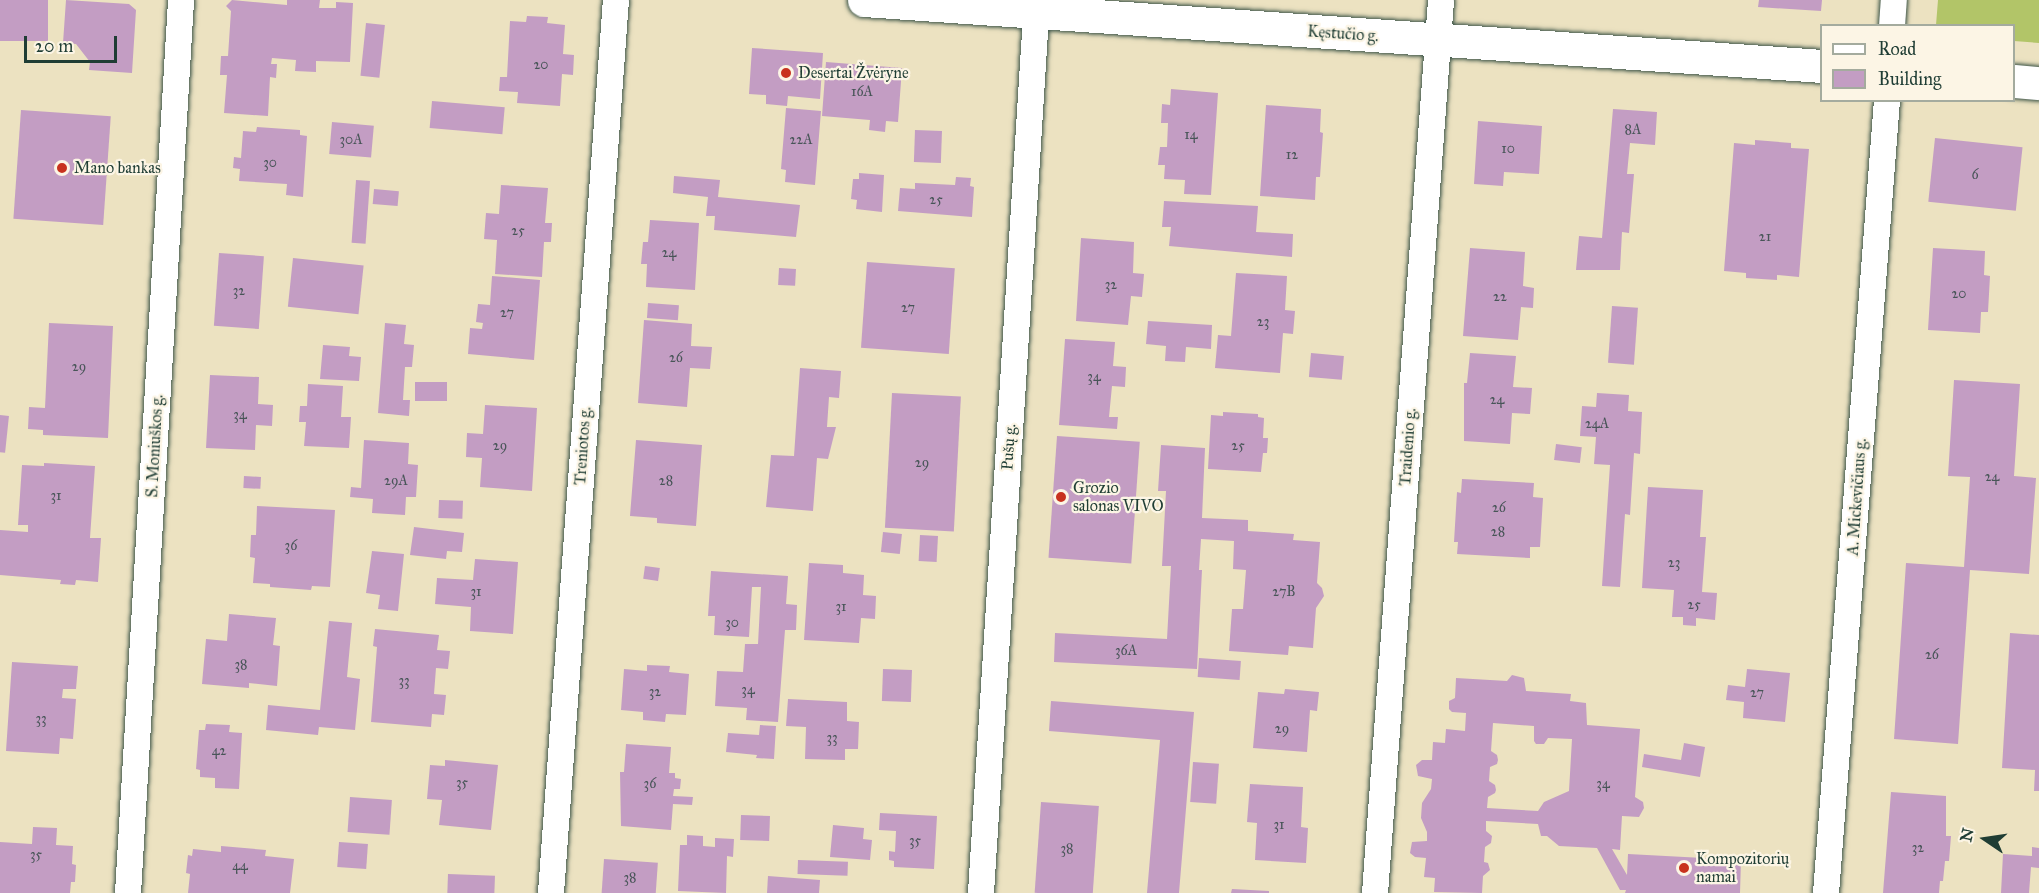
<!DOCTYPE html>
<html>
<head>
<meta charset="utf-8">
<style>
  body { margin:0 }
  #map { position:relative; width:2039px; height:893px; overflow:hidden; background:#ece2c1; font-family:"IM FELL Great Primer",serif }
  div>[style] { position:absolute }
  .green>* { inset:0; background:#b2c568 }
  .building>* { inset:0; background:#c39dc3; transform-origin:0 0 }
  .roads { filter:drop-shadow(0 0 2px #3e5649) drop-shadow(0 0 2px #3e5649) }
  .minor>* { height:26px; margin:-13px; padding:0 13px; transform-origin:13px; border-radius:13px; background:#fff }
  .secondary>* { height:33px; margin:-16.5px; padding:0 16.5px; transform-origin:16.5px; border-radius:16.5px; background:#fff }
  .dots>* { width:16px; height:16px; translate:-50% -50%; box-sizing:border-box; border:3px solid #fcf5e5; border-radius:50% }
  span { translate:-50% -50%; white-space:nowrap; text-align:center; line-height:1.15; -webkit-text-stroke:4.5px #fcf5e5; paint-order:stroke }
  .number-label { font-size:14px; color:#485558 }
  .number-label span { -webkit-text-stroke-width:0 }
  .street-label { font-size:16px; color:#1f3d34 }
  .poi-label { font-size:16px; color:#1f3d34 }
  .left { translate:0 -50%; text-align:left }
  .legend { position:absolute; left:1820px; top:24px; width:195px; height:78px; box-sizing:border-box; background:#fcf5e5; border:2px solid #a4ab9e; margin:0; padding:8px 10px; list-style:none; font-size:18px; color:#1f3d34 }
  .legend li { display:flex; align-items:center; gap:12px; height:30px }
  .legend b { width:30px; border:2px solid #a4ab9e }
  .north { position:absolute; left:1955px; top:809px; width:60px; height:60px; -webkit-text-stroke:4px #fcf5e5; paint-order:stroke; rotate:283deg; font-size:16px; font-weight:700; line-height:24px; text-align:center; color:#1f3d34 }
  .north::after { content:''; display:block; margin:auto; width:21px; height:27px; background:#1f3d34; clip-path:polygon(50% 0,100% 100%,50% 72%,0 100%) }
  .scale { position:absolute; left:24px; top:36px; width:93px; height:27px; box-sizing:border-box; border:3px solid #1f3d34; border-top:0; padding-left:8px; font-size:18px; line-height:21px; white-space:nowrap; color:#1f3d34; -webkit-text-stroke:4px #fcf5e5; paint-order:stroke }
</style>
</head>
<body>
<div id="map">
  <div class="green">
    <i style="clip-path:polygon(1938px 0,2039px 0,2039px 43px,2014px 41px,2014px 26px,1936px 25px)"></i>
  </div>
  <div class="building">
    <i style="left:0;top:0;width:48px;height:41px"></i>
    <i style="clip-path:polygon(66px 0,129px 4px,136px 10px,132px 73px,89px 70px,90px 62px,76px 44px,63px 43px)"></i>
    <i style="clip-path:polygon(232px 0,287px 5px,287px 0,320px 0,319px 8px,336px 8px,336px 2px,353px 3px,350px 62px,316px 61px,316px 72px,295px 71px,296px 60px,272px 58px,271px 64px,277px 64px,276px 78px,270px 77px,268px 116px,224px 113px,227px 75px,220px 75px,221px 56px,228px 56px,231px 11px,226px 6px)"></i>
    <i style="clip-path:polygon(1759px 0,1822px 0,1821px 11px,1758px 7px)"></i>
    <i style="clip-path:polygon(527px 16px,548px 17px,547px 23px,565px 25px,563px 54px,574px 55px,573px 75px,562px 74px,560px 106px,517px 103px,518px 92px,499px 91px,500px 77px,507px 77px,510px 21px,526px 22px)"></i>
    <i style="left:366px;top:23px;width:19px;height:53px;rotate:6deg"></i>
    <i style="clip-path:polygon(752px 48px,823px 53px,820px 99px,788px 96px,787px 106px,766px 104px,766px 95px,749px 94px)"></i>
    <i style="clip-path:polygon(826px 62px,902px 68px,898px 122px,886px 121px,885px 132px,869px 130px,870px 120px,822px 116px)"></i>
    <i style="clip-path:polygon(1171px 89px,1218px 93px,1211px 195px,1184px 194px,1185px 180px,1164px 179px,1165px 165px,1158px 165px,1160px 147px,1167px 147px,1168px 123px,1161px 123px,1162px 104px,1170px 105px)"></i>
    <i style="left:432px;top:101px;width:73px;height:27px;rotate:5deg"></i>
    <i style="clip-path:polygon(1266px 105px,1321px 109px,1320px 132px,1323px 133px,1320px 177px,1316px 177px,1315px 200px,1260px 196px)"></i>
    <i style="clip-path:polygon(786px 108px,821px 111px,815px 185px,785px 182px,786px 170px,781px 169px)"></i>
    <i style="clip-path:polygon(1613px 109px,1657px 112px,1655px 145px,1630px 143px,1627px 174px,1634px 174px,1629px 233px,1622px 232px,1620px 270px,1576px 270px,1579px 236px,1602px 238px)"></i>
    <i style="left:21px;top:110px;width:90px;height:109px;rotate:4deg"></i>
    <i style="clip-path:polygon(1478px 121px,1542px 126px,1539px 174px,1504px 172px,1503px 186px,1474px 184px)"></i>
    <i style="left:332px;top:122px;width:42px;height:32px;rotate:5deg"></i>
    <i style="clip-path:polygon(257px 127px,300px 130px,300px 135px,307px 136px,303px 197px,286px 195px,287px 184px,239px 181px,240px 169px,233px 168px,234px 157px,241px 158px,243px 131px,256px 132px)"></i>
    <i style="left:915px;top:130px;width:27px;height:32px;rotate:2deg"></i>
    <i style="left:1935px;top:138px;width:88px;height:64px;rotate:6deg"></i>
    <i style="clip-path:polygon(1755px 140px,1791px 143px,1791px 148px,1809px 149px,1799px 277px,1777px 275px,1777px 280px,1746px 278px,1746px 273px,1724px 271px,1734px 143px,1755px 145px)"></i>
    <i style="clip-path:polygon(859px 173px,884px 175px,882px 212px,856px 209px,857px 200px,851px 199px,853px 179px,859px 179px)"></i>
    <i style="clip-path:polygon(674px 176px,720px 180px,718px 197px,800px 205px,796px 237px,714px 230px,715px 216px,706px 216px,708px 197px,673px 193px)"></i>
    <i style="clip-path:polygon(956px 177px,971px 178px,970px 186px,974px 187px,972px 217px,898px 211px,900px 188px,915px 189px,915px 183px,955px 185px)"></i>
    <i style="left:356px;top:180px;width:14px;height:63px;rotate:4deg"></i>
    <i style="clip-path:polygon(501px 185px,548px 188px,545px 223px,552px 223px,551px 242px,544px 242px,542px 277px,495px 274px,497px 240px,484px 239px,486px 213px,499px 214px)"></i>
    <i style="left:374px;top:189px;width:25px;height:15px;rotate:5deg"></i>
    <i style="clip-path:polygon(1164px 201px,1258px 206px,1256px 232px,1293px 234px,1292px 257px,1169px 246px,1171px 227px,1162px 227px)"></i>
    <i style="clip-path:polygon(650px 220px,699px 223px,695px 290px,646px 287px,647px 264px,641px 264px,643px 242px,648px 242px)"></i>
    <i style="clip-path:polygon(1081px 238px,1134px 242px,1133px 273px,1144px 274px,1142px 297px,1131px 296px,1128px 325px,1076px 321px)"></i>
    <i style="clip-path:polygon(1470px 248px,1525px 252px,1523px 286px,1534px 288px,1533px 308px,1521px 307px,1518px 340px,1463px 336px)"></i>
    <i style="clip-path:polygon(1933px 248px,1985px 251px,1984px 275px,1990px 276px,1988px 312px,1981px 312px,1980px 333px,1928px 330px)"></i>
    <i style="left:219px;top:253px;width:45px;height:73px;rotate:4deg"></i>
    <i style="left:293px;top:258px;width:71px;height:49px;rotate:6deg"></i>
    <i style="left:867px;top:262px;width:88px;height:86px;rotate:4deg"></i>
    <i style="left:779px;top:268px;width:17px;height:17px;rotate:3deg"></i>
    <i style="clip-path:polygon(1236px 273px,1287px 276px,1285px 310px,1295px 311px,1293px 334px,1283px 333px,1280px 373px,1215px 368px,1218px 335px,1231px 336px)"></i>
    <i style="clip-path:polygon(492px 276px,540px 280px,534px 360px,468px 354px,470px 328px,482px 329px,483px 323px,476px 322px,478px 304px,490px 305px)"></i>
    <i style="left:648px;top:303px;width:31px;height:15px;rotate:4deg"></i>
    <i style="left:1612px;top:306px;width:26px;height:57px;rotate:4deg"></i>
    <i style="clip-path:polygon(644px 320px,692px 324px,691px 346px,712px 347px,710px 369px,690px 368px,687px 407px,638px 403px)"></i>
    <i style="clip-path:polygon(1148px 321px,1212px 325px,1211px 349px,1186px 347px,1185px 362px,1165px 361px,1166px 346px,1146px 344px)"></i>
    <i style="clip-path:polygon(49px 323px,113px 326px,108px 438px,43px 435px,43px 430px,28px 429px,29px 407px,45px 408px)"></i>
    <i style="clip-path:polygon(385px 323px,406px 325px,404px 344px,414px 345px,412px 367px,405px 367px,403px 400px,410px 400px,409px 416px,378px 413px)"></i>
    <i style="clip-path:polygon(1065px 339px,1115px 342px,1113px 366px,1126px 367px,1125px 387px,1112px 386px,1109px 417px,1118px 417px,1117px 429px,1059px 425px)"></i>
    <i style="clip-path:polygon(323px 345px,350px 347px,349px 356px,361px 357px,359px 381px,320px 379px)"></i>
    <i style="left:1311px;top:353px;width:33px;height:24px;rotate:5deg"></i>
    <i style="clip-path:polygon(1470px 353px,1516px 356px,1513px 387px,1532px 388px,1530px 414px,1512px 413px,1510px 444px,1464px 441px,1464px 383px,1467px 383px)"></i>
    <i style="clip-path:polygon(800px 368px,841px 371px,839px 398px,829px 397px,827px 427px,836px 427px,828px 459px,817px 458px,813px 511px,766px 507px,771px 455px,794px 456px)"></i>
    <i style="clip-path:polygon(210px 375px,259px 377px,258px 404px,273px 405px,272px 426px,256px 425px,255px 450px,206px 448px)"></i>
    <i style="clip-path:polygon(1954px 380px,2020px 384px,2014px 476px,2036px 478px,2029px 574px,1970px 570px,1958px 744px,1894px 739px,1906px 563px,1964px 567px,1970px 477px,1948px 476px)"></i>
    <i style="left:415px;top:382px;width:32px;height:19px"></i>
    <i style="clip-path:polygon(308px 384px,343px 386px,341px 417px,351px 417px,349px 448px,304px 446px,306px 422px,299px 422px,300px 406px,307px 406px)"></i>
    <i style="left:892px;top:393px;width:69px;height:135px;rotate:3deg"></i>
    <i style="clip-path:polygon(1597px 393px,1629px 395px,1628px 411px,1642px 412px,1640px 454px,1634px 453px,1630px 515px,1625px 514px,1620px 587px,1602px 586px,1610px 465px,1594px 464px,1596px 437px,1580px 436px,1582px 406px,1596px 407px)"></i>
    <i style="clip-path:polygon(485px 405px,537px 408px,532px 491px,480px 487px,482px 458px,466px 457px,467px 433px,483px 434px)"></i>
    <i style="clip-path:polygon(1223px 412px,1258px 414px,1258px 417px,1264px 418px,1263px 438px,1268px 438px,1267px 453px,1263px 453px,1261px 472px,1208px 469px,1211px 415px,1223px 416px)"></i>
    <i style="left:0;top:415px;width:9px;height:37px;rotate:6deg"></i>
    <i style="left:1057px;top:436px;width:83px;height:122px;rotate:4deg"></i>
    <i style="clip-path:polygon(364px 440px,409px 443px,408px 464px,418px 465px,416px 497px,406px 497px,405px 515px,372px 513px,373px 499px,350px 497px,351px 487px,361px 488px)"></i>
    <i style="clip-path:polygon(636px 440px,702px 445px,696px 526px,657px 523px,657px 518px,630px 516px)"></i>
    <i style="left:1556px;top:444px;width:26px;height:16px;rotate:7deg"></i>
    <i style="clip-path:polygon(1161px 445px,1205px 448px,1202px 518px,1248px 520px,1248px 531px,1294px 534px,1293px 540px,1320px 542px,1317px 583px,1322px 588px,1324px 596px,1316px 608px,1313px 648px,1289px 646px,1288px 655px,1229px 651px,1232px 609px,1243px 609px,1246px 570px,1233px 569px,1234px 541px,1201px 539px,1199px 570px,1202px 570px,1197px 669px,1054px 662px,1055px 633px,1167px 639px,1171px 566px,1162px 566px,1166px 491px,1158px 491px)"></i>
    <i style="clip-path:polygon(44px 463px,95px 466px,90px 538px,101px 538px,98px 582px,76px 580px,75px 585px,60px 584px,61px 580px,0 575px,0 530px,28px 532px,28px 525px,18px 525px,22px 465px,44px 466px)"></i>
    <i style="left:244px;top:476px;width:17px;height:12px;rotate:3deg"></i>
    <i style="clip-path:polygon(1462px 479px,1534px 483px,1533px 497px,1543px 498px,1540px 547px,1530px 547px,1530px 558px,1457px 554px,1458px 542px,1454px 542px,1457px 492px,1461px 493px)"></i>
    <i style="clip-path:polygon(1648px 487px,1703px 490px,1700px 537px,1706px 537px,1702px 592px,1717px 593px,1715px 620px,1696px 618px,1696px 626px,1683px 625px,1683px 617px,1672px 617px,1674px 590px,1642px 588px)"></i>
    <i style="left:439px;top:500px;width:24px;height:18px;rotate:2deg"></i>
    <i style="clip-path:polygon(257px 506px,335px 510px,330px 587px,312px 586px,311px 590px,270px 587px,270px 584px,253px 583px,255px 558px,250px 557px,251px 535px,256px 535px)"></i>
    <i style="clip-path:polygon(414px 527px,464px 533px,462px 552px,447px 551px,446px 559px,410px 555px)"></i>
    <i style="left:883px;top:532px;width:19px;height:20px;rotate:6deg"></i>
    <i style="left:920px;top:535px;width:18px;height:26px;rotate:3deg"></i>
    <i style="clip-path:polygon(372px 551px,404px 554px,398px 611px,378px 609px,380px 595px,366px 593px)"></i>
    <i style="clip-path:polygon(475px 559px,518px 562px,513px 634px,470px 631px,471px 607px,435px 604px,437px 578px,473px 580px)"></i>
    <i style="clip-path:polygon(809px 563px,843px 565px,843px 573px,864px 575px,863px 595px,876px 596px,875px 619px,861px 618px,859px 643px,804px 640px)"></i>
    <i style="left:645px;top:566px;width:15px;height:13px;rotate:8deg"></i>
    <i style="clip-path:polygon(711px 571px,788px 576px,786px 604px,797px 605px,796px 630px,785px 630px,778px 722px,746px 720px,747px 708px,715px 706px,717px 671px,743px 672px,745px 644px,758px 644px,761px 587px,752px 587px,749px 637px,714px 635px,715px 616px,708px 616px)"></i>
    <i style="clip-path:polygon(229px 614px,276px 618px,273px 645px,280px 646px,277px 686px,249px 683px,249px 688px,202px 684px,206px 639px,227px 641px)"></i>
    <i style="clip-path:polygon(329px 621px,352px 623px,347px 677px,360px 679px,355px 730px,319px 727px,318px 735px,266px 730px,268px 705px,320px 710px)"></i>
    <i style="clip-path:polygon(375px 629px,439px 635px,437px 650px,450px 651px,448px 669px,436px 668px,434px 694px,446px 695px,444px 715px,432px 714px,431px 727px,371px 722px,377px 647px,373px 646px)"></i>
    <i style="clip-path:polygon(2010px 633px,2039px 635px,2039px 791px,2034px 791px,2035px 770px,2002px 768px)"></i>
    <i style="left:1199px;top:658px;width:42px;height:19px;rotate:4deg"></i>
    <i style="clip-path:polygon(12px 662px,78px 666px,76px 689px,63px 689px,62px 698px,76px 699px,73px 739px,60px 738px,59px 754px,6px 751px)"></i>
    <i style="clip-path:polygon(647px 665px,670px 666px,669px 672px,689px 674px,686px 715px,666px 714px,665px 722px,643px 720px,643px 712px,621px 710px,624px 669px,647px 671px)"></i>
    <i style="left:883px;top:669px;width:29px;height:32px;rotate:2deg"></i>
    <i style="clip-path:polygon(1747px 669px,1790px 673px,1785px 722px,1743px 718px,1744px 702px,1726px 700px,1728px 685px,1745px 687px)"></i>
    <i style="clip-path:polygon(evenodd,1512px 675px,1524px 678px,1526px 691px,1571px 694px,1570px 701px,1586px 703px,1587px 725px,1640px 729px,1635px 797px,1643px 802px,1644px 808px,1639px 817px,1622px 816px,1620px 850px,1612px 849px,1627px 875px,1628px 854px,1741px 860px,1740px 893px,1625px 893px,1626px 890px,1620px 890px,1597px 848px,1559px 846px,1547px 836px,1541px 836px,1538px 824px,1486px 821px,1486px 831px,1492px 836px,1491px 843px,1485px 847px,1484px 862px,1488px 863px,1490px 870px,1483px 876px,1482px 893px,1434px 892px,1435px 878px,1424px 877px,1426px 858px,1415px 857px,1410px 853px,1412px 842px,1427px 841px,1427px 832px,1421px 818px,1422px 803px,1431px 789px,1432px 779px,1418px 776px,1416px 765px,1422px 760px,1432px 760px,1433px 742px,1445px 743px,1446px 729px,1465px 731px,1466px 713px,1452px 712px,1449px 709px,1449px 701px,1455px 698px,1456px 678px,1507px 681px,1512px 675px,1493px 723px,1534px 726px,1534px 741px,1536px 744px,1544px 744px,1548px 738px,1572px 739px,1569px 791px,1544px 802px,1538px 811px,1487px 808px,1488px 797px,1495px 793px,1496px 790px,1495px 785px,1489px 781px,1490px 767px,1497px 764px,1498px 760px,1497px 755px,1491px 751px,1493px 723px)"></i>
    <i style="clip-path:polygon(1285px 689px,1319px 692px,1317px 711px,1310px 710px,1307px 752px,1253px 748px,1258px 692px,1284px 694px)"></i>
    <i style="clip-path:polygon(788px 699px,847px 702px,847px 721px,859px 722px,858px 749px,845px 749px,845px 760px,805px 759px,806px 727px,786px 726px)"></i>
    <i style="clip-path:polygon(1051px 701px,1194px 712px,1179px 893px,1147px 893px,1160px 740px,1049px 731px)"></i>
    <i style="clip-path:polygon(206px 724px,230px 725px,229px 732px,242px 733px,239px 789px,215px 788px,215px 778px,200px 777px,200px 770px,196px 769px,199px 730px,205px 730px)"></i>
    <i style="clip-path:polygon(760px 725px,776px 726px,774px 759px,756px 758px,757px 755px,726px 752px,728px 733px,759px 735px)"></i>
    <i style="clip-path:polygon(1684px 743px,1705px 747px,1700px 777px,1642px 767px,1644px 754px,1681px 760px)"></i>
    <i style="clip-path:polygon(626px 744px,671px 747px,669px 773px,675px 773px,675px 778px,681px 779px,680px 789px,674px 789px,673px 796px,693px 797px,692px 805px,673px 804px,671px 830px,621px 826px,620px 772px,624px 772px)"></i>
    <i style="clip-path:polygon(445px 760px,498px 765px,491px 830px,439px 825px,442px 800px,427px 799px,430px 765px,445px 766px)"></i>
    <i style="left:1193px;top:762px;width:26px;height:40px;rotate:4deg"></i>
    <i style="clip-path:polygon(1250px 784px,1303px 787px,1301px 827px,1308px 828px,1306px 863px,1255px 860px,1257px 823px,1247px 822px)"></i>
    <i style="clip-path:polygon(1891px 792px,1946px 796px,1946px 836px,1951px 836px,1949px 861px,1945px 861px,1943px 881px,1940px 881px,1939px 893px,1883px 893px)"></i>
    <i style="left:350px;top:797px;width:42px;height:35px;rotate:4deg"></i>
    <i style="left:1041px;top:802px;width:58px;height:91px;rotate:4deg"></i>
    <i style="clip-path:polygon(880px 813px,937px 816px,934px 869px,894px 867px,894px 861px,889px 860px,889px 851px,895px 852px,896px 831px,879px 830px)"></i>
    <i style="left:741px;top:815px;width:29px;height:25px;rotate:2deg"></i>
    <i style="clip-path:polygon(833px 825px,864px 828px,863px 839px,872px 840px,870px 860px,830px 857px)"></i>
    <i style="clip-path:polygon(33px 827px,57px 828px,56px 845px,73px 846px,72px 864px,76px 865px,75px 882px,71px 882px,70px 893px,0 893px,0 842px,32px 844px)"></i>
    <i style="clip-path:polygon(687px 835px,703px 836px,703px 846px,715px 847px,715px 838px,734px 839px,733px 857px,727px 856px,726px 893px,678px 891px,680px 845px,687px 845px)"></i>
    <i style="left:339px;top:842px;width:29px;height:25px;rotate:4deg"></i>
    <i style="clip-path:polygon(221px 846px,266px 850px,265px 856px,294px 859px,290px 893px,188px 893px,190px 874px,186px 873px,188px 855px,192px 856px,193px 849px,221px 852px)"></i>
    <i style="clip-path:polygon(2032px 847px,2039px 848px,2039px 868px,2031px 867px,2029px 893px,2001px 893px,2003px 854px,2032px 856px)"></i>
    <i style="left:604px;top:859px;width:54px;height:34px;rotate:4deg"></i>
    <i style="left:798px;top:860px;width:50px;height:14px;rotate:2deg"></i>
    <i style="left:448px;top:874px;width:47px;height:19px;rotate:2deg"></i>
    <i style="clip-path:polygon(768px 876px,820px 880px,819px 893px,767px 893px)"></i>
    <i style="clip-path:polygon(1232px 889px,1269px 891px,1269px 893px,1231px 893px)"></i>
  </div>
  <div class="roads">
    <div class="minor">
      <i style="left:1892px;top:26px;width:26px;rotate:-86deg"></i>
      <i style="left:128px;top:893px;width:895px;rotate:-86.6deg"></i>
      <i style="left:551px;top:893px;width:895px;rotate:-85.84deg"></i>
      <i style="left:981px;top:893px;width:895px;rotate:-86.41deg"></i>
      <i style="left:1375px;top:893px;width:895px;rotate:-85.77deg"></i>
      <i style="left:1826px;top:893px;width:795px;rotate:-85.6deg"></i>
    </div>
    <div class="secondary">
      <i style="left:864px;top:0;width:960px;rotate:3.94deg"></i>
      <i style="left:2014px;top:81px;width:25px;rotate:5deg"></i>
    </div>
  </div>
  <div class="dots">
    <i style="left:786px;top:73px;background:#c8321e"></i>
    <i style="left:62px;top:168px;background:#c8321e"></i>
    <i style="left:1061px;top:497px;background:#c8321e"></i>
    <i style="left:1684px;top:868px;background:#c8321e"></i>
  </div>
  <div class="number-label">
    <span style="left:541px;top:65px">20</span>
    <span style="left:862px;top:92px">16A</span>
    <span style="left:1633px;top:130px">8A</span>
    <span style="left:1191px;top:135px">14</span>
    <span style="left:351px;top:140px">30A</span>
    <span style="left:801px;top:140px">22A</span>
    <span style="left:1508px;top:149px">10</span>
    <span style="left:1292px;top:155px">12</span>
    <span style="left:270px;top:163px">30</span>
    <span style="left:1975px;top:175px">6</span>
    <span style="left:936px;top:200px">25</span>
    <span style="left:518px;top:231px">25</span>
    <span style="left:1765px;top:237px">21</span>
    <span style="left:669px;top:253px">24</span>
    <span style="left:1111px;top:285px">32</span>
    <span style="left:239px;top:291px">32</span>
    <span style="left:1959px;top:294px">20</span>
    <span style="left:1500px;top:297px">22</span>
    <span style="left:908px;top:308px">27</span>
    <span style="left:507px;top:313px">27</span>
    <span style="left:1263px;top:322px">23</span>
    <span style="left:676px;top:358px">26</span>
    <span style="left:79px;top:367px">29</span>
    <span style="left:1094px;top:377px">34</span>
    <span style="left:1497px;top:400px">24</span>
    <span style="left:240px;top:415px">34</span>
    <span style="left:1597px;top:424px">24A</span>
    <span style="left:500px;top:446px">29</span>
    <span style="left:1238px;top:446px">25</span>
    <span style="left:922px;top:463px">29</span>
    <span style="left:1992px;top:477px">24</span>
    <span style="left:396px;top:481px">29A</span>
    <span style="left:666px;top:481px">28</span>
    <span style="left:56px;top:496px">31</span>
    <span style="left:1499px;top:508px">26</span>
    <span style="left:1498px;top:532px">28</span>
    <span style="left:291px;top:546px">36</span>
    <span style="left:1674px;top:563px">23</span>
    <span style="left:476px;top:592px">31</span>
    <span style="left:1284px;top:592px">27B</span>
    <span style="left:1694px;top:605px">25</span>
    <span style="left:841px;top:607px">31</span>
    <span style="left:732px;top:623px">30</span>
    <span style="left:1126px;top:651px">36A</span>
    <span style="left:1932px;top:655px">26</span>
    <span style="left:241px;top:665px">38</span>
    <span style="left:404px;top:681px">33</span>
    <span style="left:748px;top:690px">34</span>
    <span style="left:655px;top:692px">32</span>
    <span style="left:1757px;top:693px">27</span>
    <span style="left:41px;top:719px">33</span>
    <span style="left:1282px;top:729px">29</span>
    <span style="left:832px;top:738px">33</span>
    <span style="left:219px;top:751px">42</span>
    <span style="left:462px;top:783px">35</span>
    <span style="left:650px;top:784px">36</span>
    <span style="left:1603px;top:784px">34</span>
    <span style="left:1279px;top:825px">31</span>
    <span style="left:915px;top:841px">35</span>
    <span style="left:1918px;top:848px">32</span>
    <span style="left:1067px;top:849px">38</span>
    <span style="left:36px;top:855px">35</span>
    <span style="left:240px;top:866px">44</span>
    <span style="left:630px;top:878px">38</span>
  </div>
  <div class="street-label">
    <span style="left:1343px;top:34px;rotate:4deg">Kęstučio g.</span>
    <span style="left:155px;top:446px;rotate:-87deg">S. Moniuškos g.</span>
    <span style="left:583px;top:446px;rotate:-86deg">Treniotos g.</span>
    <span style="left:1009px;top:447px;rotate:-86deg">Pušų g.</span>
    <span style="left:1408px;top:447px;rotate:-86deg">Traidenio g.</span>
    <span style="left:1857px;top:497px;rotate:-86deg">A. Mickevičiaus g.</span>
  </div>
  <div class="poi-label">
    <span class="left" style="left:798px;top:73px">Desertai Žvėryne</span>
    <span class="left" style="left:74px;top:168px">Mano bankas</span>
    <span class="left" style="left:1073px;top:497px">Grozio<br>salonas VIVO</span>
    <span class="left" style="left:1696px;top:868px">Kompozitorių<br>namai</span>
  </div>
  <ul class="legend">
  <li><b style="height:8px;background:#fff"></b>Road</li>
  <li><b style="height:16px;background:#c39dc3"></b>Building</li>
  </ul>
  <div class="north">N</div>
  <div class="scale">20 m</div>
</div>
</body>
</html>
